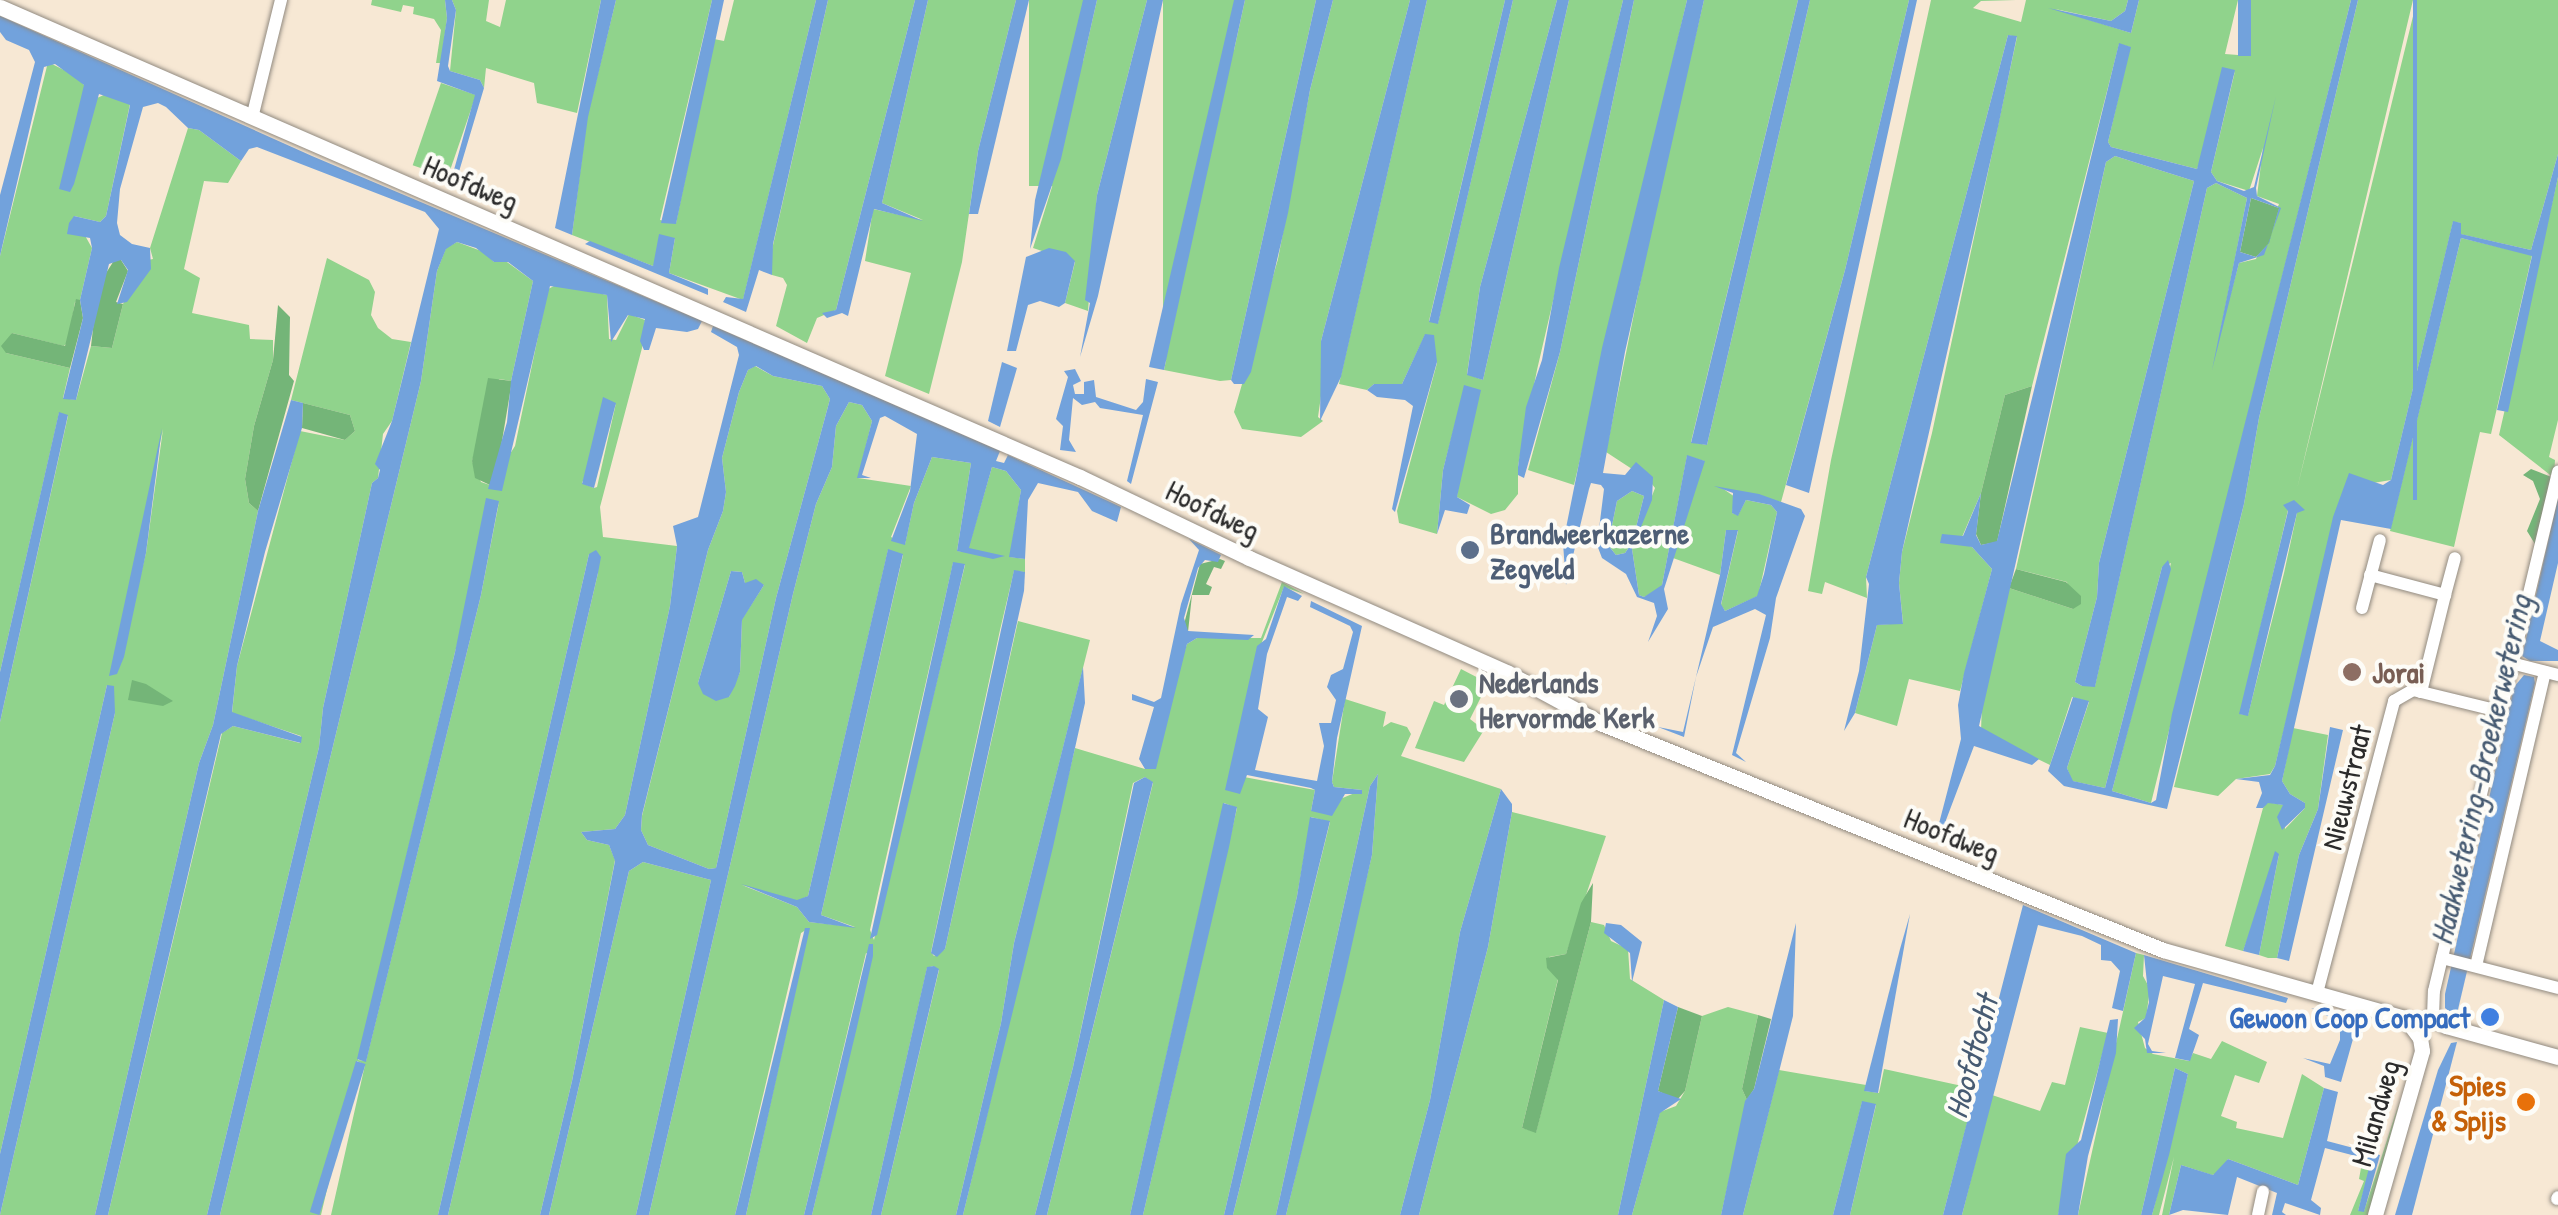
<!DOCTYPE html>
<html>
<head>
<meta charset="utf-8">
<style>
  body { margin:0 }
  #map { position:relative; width:2558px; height:1215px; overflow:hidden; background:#f7e8d4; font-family:"Patrick Hand",sans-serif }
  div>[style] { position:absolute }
  .green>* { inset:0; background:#90d38c; transform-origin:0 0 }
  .forest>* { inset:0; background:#74b578 }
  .water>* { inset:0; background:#72a2dc; transform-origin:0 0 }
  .roads { filter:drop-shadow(0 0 2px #918a80) drop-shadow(0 0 2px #918a80) }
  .minor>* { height:12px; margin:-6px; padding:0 6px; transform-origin:6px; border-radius:6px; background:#fff }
  .tertiary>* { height:15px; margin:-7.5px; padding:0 7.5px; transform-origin:7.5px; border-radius:7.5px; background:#fff }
  .dots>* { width:28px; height:28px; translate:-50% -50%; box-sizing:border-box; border:5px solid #fdfcf7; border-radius:50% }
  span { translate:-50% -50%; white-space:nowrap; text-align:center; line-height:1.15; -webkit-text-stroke:8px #fdfcf7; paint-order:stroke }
  .street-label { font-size:30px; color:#2b2b2b }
  .service-label { font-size:30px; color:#4e5e75; font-weight:700 }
  .left { translate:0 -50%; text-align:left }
  .education-label { font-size:30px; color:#785e54; font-weight:700 }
  .worship-label { font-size:30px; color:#5b616d; font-weight:700 }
  .shop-label { font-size:30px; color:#366cbe; font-weight:700 }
  .right { translate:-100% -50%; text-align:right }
  .food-label { font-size:30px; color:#c56008; font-weight:700 }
  .water-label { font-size:32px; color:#475b72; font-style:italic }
</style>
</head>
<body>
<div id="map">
  <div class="green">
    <i style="clip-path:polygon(372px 0,445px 0,447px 18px,441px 63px,436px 63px,441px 30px,434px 19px,413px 14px,414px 7px,403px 5px,401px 12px,371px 5px)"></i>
    <i style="clip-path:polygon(452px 0,489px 0,486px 21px,500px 27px,506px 0,601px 0,577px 113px,537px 103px,534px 83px,486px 68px,484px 88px,480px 80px,450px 71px,456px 10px)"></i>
    <i style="clip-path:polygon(616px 0,712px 0,660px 220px,676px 223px,714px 39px,724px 41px,734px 0,816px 0,743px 300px,669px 273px,675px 238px,653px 266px,572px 235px,587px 118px)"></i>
    <i style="clip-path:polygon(828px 0,915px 0,836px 310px,817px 318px,807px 343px,776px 326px,787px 285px,783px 278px,772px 275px,769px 263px)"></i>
    <i style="clip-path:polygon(928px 0,1016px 0,978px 151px,962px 262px,929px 394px,885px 376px,911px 273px,865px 261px,873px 209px,923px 220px,882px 203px)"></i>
    <i style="left:1029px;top:0;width:54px;height:186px"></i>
    <i style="clip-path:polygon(1097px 0,1147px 0,1097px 195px,1088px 311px,1065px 303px,1075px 262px,1033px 248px,1061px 158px)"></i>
    <i style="left:1163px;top:0;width:71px;height:360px"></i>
    <i style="clip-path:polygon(1245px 0,1316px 0,1231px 380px,1220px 381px,1164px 370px)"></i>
    <i style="clip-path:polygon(1333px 0,1410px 0,1321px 341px,1322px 389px,1318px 417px,1323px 421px,1301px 437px,1242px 429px,1234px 412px,1278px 259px,1310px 90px)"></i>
    <i style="clip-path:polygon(1427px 0,1505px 0,1429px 321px,1438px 323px,1513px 0,1557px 0,1480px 287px,1467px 374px,1483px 380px,1569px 0,1623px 0,1537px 370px,1518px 466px,1518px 494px,1505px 510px,1491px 514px,1457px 497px,1465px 386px,1443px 470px,1437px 534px,1399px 523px,1397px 511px,1437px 363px,1425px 335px,1402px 384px,1374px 384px,1367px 390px,1339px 384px)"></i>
    <i style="clip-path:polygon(1634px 0,1687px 0,1574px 485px,1528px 470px,1560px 352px)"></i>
    <i style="clip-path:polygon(1704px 0,1798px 0,1691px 442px,1707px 445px,1810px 0,1909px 0,1845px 270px,1781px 502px,1722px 488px,1735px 497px,1732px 513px,1738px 515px,1746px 500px,1771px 505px,1777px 512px,1758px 596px,1725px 611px,1721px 605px,1738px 531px,1726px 530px,1720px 575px,1673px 558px,1704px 461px,1687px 456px,1662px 585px,1660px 590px,1644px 597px,1639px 595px,1632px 549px,1655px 488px,1636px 463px,1632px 469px,1606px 452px,1659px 190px)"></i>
    <i style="clip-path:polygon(1931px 0,2016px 0,1981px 1px,1973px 8px,2021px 22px,2026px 0,2128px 0,2125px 11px,2111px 21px,2055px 9px,2131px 33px,2139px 0,2238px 0,2225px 54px,2238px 55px,2251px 0,2351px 0,2151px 803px,2112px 791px,2171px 563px,2162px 567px,2105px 788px,2072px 781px,2067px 768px,2089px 702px,2072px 697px,2050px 765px,1981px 731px,1982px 702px,2009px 588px,2073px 609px,2067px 582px,2016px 569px,2106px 162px,2115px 156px,2194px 181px,2099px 563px,2097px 597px,2075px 682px,2082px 686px,2095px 686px,2207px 188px,2216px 183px,2247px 198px,2220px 333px,2239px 263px,2256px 259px,2279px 204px,2257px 196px,2263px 148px,2249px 191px,2217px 181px,2211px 172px,2235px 71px,2197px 169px,2111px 147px,2108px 142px,2130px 47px,2119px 44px,2032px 386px,2005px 395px,1981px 493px,1962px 537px,1942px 535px,1972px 547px,1992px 569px,1960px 691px,1909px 679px,1897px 726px,1855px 713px,1877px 625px,1903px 623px,1899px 583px,1902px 552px,1932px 433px,2017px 37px,2008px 35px,1866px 577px,1867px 598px,1825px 582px,1822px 594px,1808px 591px,1831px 460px)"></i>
    <i style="clip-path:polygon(evenodd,2358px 0,2413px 0,2297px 489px,2417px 0,2558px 0,2558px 154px,2531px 250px,2460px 234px,2461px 223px,2453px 222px,2391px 480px,2373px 483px,2335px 522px,2275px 766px,2270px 774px,2236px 779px,2218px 796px,2174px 787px,2244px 504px,2259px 418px,2358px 0,2288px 510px,2297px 513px,2284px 573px,2248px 715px,2240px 714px,2288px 510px)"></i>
    <i style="clip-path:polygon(evenodd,48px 62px,76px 76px,84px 85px,84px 96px,97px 98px,106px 94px,130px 104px,106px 216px,100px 222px,74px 216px,92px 248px,80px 300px,75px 302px,68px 342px,64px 346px,12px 333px,6px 353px,70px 368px,63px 398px,76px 400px,91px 346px,112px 348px,123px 304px,143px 261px,153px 259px,150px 248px,188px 128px,199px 130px,241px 161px,228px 183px,204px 181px,184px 269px,200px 278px,192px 313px,249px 325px,250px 339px,273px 340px,273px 360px,254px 426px,245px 479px,249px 503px,258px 511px,213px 725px,199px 763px,95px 1215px,0 1215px,115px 713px,107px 685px,0 1154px,0 722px,68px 416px,59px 413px,0 672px,0 256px,48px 62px,163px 429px,146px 553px,118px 666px,142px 528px,163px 429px)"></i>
    <i style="left:441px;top:83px;width:37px;height:87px;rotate:19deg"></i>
    <i style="clip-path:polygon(2558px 177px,2558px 420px,2549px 457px,2555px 460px,2554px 478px,2499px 435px)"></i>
    <i style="clip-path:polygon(2461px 238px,2532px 255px,2491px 434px,2480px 432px,2454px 547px,2390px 531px)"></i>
    <i style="clip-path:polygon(evenodd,457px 242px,484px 252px,494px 262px,507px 262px,533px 281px,511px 381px,499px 379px,472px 461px,481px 482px,490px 485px,488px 488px,515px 446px,548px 289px,558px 284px,607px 295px,609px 339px,616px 340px,629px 314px,645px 320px,642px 348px,600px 507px,603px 537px,677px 546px,670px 606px,625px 815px,615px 829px,581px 832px,587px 840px,609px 845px,615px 860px,572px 1081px,540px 1215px,448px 1215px,598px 573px,589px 554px,438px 1215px,331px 1215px,365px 1065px,357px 1061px,321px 1215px,220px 1215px,421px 381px,437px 271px,446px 248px,457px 242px,616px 403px,597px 487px,594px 488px,582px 483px,616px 403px,457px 242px,499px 502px,481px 595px,366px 1061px,358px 1060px,455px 652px,499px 502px)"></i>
    <i style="clip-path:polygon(327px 258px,369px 280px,375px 292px,371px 315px,378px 328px,392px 339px,411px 342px,392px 421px,383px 434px,378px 478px,372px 483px,323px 708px,319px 747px,207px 1215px,108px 1215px,222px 733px,233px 726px,300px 743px,301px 736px,232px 713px,237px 666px,300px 431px,345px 440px,355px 431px,350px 415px,291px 400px)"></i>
    <i style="clip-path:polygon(evenodd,755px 366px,773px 376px,822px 386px,830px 399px,776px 598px,716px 868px,709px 869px,648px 845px,641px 830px,642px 816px,708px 550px,723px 511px,726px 492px,722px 458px,739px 392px,748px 370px,755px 366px,731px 571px,742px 572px,745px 583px,764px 585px,742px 619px,740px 672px,729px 697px,698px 683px,731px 571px)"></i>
    <i style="clip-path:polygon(evenodd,849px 402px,862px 405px,872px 421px,858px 478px,911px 486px,891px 537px,905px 544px,914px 503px,932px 457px,971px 463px,957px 551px,1002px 556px,968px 549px,992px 467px,1006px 471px,1021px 490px,1010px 557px,1025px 559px,1025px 572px,1014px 571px,1000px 630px,931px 952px,934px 956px,945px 949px,1018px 621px,1090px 640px,1014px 943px,1001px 1023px,956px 1215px,881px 1215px,939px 970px,933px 966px,927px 968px,871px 1215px,812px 1215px,872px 956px,866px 953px,804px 1215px,746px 1215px,809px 928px,801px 933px,735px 1215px,649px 1215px,793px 594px,816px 504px,832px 467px,836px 426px,849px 402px,888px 550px,903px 555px,821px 915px,855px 927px,809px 922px,797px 907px,742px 885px,798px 901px,808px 896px,888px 550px,849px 402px,953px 563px,965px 565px,874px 940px,870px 930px,879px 889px,953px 563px)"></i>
    <i style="clip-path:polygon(1632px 491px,1644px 496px,1632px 543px,1625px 553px,1616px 555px,1608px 545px,1617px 501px)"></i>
    <i style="clip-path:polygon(1282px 582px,1304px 594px,1284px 587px,1262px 642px,1244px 777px,1315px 790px,1311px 811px,1362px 790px,1334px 787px,1332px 782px,1345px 699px,1386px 712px,1383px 727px,1391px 722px,1407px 727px,1411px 734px,1401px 756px,1501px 789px,1460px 932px,1430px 1100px,1400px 1215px,1286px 1215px,1372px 855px,1378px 774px,1370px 786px,1276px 1215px,1233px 1215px,1330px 822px,1311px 817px,1297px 896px,1224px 1215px,1143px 1215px,1237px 808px,1224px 803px,1130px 1215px,1047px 1215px,1153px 783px,1145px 777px,1133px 783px,1073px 1067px,1035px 1215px,963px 1215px,1075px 748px,1145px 769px,1187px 644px,1197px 638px,1261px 638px)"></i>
    <i style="clip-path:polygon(1461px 669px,1488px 683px,1470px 719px,1484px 730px,1464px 762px,1415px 748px,1434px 701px,1444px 705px)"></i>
    <i style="clip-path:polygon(2293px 728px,2328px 735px,2318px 809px,2299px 855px,2277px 958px,2268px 958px,2259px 955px,2279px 854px,2243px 951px,2225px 946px,2263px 808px,2267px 802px,2283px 805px,2285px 829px,2305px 808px,2305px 803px,2290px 794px,2282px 781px)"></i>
    <i style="clip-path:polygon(1512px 812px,1606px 836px,1566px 954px,1549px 957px,1558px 979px,1522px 1128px,1536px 1132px,1591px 922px,1604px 925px,1611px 941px,1628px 949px,1630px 979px,1664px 1000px,1618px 1215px,1419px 1215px,1488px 947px)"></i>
    <i style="clip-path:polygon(643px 862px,711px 880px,636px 1215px,549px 1215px,629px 871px)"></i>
    <i style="clip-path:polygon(2136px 953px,2144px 955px,2143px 976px,2150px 989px,2146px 1018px,2138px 1022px,2145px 1048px,2153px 1054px,2189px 1061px,2193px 1053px,2211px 1059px,2222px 1041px,2267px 1062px,2259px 1083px,2235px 1075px,2221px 1116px,2237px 1122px,2236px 1128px,2283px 1138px,2302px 1074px,2324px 1088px,2298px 1185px,2228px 1159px,2220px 1173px,2212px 1175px,2181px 1165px,2169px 1215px,2162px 1215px,2174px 1157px,2159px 1215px,2152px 1215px,2188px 1074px,2175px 1068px,2141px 1215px,2078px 1215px)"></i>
    <i style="clip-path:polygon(1728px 1007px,1758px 1015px,1742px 1089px,1747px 1100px,1721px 1215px,1632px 1215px,1660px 1112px,1676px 1106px,1685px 1091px,1702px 1016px)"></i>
    <i style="clip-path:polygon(2080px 1027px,2108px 1033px,2058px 1215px,1962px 1215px,1992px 1095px,2040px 1111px,2052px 1082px,2065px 1085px)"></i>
    <i style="clip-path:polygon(1884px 1069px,1976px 1089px,1943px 1215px,1850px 1215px,1876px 1105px,1862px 1102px,1833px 1215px,1743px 1215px,1779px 1070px,1866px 1085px,1865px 1091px,1879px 1093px)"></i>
    <i style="clip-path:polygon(2400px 1100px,2369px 1215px,2350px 1215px,2364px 1181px,2359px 1179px,2363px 1157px,2372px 1161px,2358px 1211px,2364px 1211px)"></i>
  </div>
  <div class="forest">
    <i style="clip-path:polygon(2251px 198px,2279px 208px,2269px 243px,2256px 257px,2240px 252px)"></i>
    <i style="clip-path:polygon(115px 259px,121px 260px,128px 271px,116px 302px,123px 304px,112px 348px,91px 346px,95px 311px,106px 273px)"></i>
    <i style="clip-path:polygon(76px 299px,80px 300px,83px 318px,70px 368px,6px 353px,1px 346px,12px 333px,65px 346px)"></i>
    <i style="clip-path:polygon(278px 305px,290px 317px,289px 375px,294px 381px,258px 511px,249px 503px,245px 479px,254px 426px,273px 360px)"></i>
    <i style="clip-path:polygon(488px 378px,511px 381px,511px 387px,499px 459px,490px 485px,475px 478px,472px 461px)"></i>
    <i style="clip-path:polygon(2032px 386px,1997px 542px,1981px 545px,1976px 534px,1981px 493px,2005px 395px)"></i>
    <i style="clip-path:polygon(303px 403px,350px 415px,355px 431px,345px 440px,302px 428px)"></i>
    <i style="clip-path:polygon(2531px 469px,2554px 478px,2538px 549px,2527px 531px,2540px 499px,2533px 481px,2523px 475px)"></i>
    <i style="clip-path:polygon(1220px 559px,1225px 561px,1221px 569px,1214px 567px,1206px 584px,1212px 587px,1209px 595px,1192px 595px,1188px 632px,1184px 624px,1200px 564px)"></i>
    <i style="clip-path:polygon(2016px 569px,2066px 582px,2081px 596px,2081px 604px,2073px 609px,2009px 588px)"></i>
    <i style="clip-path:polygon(132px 680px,146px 684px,173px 701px,163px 706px,128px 700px)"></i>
    <i style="clip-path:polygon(1593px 883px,1591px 922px,1536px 1133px,1522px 1128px,1558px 980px,1547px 968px,1546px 958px,1566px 954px,1581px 903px)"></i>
    <i style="clip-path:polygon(1678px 1007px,1702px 1016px,1685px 1091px,1677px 1100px,1658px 1091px)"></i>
    <i style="clip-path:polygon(1758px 1015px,1771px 1019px,1754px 1089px,1747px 1100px,1742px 1089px)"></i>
  </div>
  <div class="water">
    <i style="clip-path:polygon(445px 0,452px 0,456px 10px,448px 66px,450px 71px,480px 80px,484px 88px,455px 185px,450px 184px,475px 95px,437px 81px,447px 18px)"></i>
    <i style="clip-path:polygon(601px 0,616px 0,588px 117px,572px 235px,555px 228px)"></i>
    <i style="clip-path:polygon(712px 0,724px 0,676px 224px,661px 223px)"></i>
    <i style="clip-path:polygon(816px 0,828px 0,773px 244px,772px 275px,759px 270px,746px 312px,723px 302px,726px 297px,743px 299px)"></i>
    <i style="clip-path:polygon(915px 0,928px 0,882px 203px,923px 221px,874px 209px,848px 316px,842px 313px,827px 318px,822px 313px,836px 310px)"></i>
    <i style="clip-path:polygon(1016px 0,1029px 0,978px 214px,969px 214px,978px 151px)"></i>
    <i style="clip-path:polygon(1083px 0,1097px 0,1061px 159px,1030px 249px,1035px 200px)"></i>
    <i style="clip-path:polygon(1147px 0,1163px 0,1098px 296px,1080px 357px,1090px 303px,1085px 300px,1097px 195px)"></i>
    <i style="clip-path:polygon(1234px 0,1245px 0,1164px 370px,1149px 367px)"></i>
    <i style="clip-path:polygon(1316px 0,1333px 0,1310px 90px,1288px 213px,1251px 372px,1244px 384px,1234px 384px,1231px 380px)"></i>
    <i style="clip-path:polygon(1410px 0,1427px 0,1341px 377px,1320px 421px,1321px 341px)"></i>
    <i style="clip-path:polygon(1505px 0,1513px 0,1438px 324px,1429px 322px)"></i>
    <i style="clip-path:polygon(1557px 0,1569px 0,1483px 380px,1467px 375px,1480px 287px)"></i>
    <i style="clip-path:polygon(1623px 0,1634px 0,1560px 352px,1524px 478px,1518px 475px,1518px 467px,1526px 407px,1542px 360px,1559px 268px)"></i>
    <i style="clip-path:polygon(evenodd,1687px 0,1704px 0,1625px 352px,1603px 473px,1625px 475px,1636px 462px,1653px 477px,1652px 500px,1632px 549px,1639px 595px,1644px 597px,1662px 585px,1687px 455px,1705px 461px,1664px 589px,1668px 609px,1648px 642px,1657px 616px,1654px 603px,1637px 597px,1626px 574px,1602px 558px,1597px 545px,1604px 489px,1601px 485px,1591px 483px,1589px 489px,1566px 585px,1563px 543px,1602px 348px,1687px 0,1632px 491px,1644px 496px,1632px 543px,1625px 553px,1616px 555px,1608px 545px,1617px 501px,1632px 491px)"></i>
    <i style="clip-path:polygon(1798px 0,1810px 0,1707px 445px,1691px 443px)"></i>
    <i style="clip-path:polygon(1909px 0,1917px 0,1809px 493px,1786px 485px,1845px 270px)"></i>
    <i style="clip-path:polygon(2128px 0,2139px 0,2131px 33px,2048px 8px,2111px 21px,2125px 11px)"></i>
    <i style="left:2238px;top:0;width:13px;height:56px"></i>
    <i style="clip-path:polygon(2351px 0,2358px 0,2259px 418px,2244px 504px,2167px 809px,2064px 786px,2048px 771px,2073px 697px,2089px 701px,2067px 768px,2073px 781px,2105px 788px,2162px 567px,2168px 560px,2171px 569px,2112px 791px,2151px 803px,2156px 800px,2172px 714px)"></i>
    <i style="left:2413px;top:0;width:4px;height:500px"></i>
    <i style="clip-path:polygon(0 16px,312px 156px,702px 321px,698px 329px,687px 332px,656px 328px,649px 350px,644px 350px,640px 341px,645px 319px,628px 315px,611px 342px,607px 295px,550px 286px,502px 491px,488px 489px,507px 422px,511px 381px,533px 281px,508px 262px,494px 262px,476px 248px,457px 242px,446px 249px,437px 271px,421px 381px,220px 1215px,207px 1215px,319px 747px,323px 708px,372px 483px,378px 478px,380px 470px,375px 464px,392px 421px,439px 229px,425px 212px,257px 147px,249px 149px,241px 161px,199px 130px,188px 128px,166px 107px,158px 103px,143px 107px,120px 189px,117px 223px,120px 235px,132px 244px,150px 248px,151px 269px,127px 302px,117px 304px,128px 270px,121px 260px,109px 264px,76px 400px,63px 399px,83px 318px,80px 300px,92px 248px,90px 238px,67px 234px,69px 223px,74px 216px,100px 222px,106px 216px,130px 105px,99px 94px,74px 184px,70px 192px,59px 189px,84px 85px,55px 64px,44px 67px,0 256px,0 195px,35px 62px,29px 50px,6px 40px,0 32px)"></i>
    <i style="clip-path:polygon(2008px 35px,2017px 36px,1998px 127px,1902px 552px,1899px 583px,1903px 624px,1877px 625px,1855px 713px,1844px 731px,1859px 671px,1869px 584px,1866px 577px)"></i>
    <i style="clip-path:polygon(evenodd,2119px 43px,2131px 47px,2108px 142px,2111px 147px,2197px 169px,2222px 67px,2235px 70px,2211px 172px,2217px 181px,2244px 191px,2254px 187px,2276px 96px,2256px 188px,2257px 196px,2281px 208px,2264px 255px,2239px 263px,2212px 370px,2247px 198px,2216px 183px,2207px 188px,2095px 687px,2082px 686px,2075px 682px,2097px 597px,2099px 563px,2194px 181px,2115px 156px,2106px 162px,1979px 726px,2039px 759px,2032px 765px,1974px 746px,1940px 836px,1936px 835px,1961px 739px,1958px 705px,1964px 673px,1992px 569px,1972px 547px,1940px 543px,1942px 534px,1963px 536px,1981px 493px,1976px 535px,1981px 545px,1997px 541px,2119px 43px,2251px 198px,2279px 208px,2269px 243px,2256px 257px,2240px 252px,2251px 198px)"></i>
    <i style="clip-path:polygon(2558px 154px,2558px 177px,2508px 412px,2497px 410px,2532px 256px,2461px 238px,2391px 529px,2341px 520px,2282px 781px,2290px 794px,2305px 803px,2305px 808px,2282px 830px,2277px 817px,2283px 805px,2268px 803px,2263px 808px,2256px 808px,2262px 793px,2259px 782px,2236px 779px,2270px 775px,2275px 766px,2333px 517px,2349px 473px,2383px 485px,2391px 480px,2453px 221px,2461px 223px,2461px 234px,2531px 250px)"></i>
    <i style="clip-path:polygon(659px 234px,675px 238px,669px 273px,708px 289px,708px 295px,585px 244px,590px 241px,653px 266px)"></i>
    <i style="clip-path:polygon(1049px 248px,1066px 252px,1075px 261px,1065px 303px,1059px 307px,1040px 301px,1028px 305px,1016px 351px,1007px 351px,1026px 257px)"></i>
    <i style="clip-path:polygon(evenodd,713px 326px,1000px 451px,996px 461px,1004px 463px,1008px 455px,1121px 507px,1117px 522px,1092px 511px,1078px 492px,1038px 483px,1028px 500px,1025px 559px,1009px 557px,1021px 490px,1006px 471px,992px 467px,969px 548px,1005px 556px,993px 559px,957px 551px,971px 463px,932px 457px,914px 503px,905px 545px,891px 541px,910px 491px,917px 434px,885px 416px,880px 418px,862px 475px,871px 478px,857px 478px,872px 421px,862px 405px,849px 402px,836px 426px,832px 467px,816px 504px,793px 594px,649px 1215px,636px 1215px,711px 880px,643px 862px,629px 871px,549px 1215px,540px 1215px,572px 1081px,615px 861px,609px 845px,587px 840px,581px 832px,615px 829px,625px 815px,670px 606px,677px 546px,673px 526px,698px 517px,739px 355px,737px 347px,711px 332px,713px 326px,756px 366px,773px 376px,822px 386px,830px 399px,776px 598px,716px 868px,709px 869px,648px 845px,641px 830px,642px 815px,708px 550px,723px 511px,726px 492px,722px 458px,739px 392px,748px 370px,756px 366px)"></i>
    <i style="clip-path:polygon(1425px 334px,1434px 335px,1437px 362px,1395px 512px,1392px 509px,1413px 406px,1405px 400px,1377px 397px,1367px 390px,1374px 384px,1402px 384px)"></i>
    <i style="clip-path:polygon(1002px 362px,1017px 368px,1000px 427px,988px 421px)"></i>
    <i style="clip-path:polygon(1075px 369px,1081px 381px,1073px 385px,1075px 394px,1084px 394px,1084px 382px,1094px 380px,1096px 397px,1136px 410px,1143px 402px,1146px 379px,1158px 382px,1131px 484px,1127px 481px,1143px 415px,1100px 408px,1095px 402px,1082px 405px,1073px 398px,1069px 440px,1076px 452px,1060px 450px,1063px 426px,1056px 419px,1068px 377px,1064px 371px)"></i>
    <i style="clip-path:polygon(1464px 385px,1481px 390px,1457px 497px,1470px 505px,1467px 514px,1445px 510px,1437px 534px,1443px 470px)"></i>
    <i style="clip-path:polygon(603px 397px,616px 403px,594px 488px,582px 484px)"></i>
    <i style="clip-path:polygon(291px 400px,303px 403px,302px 428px,265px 552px,237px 666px,232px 712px,302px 737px,301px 743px,233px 726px,221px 734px,108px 1215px,95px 1215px,199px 763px,213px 725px,258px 511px)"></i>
    <i style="clip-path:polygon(59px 412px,68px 415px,0 722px,0 672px)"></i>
    <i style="clip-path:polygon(162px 428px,146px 553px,124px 657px,117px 674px,109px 676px)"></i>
    <i style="clip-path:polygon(1714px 486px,1759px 494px,1801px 509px,1805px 516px,1776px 598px,1770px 638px,1736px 753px,1746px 762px,1732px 755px,1766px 615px,1755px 609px,1713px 627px,1696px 677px,1684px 737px,1658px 727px,1683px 732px,1720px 575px,1726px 530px,1738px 530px,1721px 604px,1725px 611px,1757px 596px,1764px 574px,1777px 512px,1771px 505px,1746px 500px,1738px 516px,1732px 513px,1733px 493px)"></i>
    <i style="clip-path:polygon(486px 498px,499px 501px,481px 595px,366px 1062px,357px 1059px,455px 652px)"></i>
    <i style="clip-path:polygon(2558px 498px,2558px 563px,2540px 641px,2558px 650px,2558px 661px,2530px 661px,2522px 656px)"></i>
    <i style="clip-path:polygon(2294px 500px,2305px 510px,2297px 513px,2248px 716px,2239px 714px,2288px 511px,2283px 505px)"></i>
    <i style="clip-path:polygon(1189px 539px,1221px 555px,1218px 562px,1205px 560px,1198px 568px,1184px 618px,1188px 631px,1254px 635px,1248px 640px,1197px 638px,1187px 644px,1156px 769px,1145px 769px,1139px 759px,1154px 707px,1132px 700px,1132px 694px,1154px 702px,1161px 698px,1181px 604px,1199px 550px)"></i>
    <i style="clip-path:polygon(888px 549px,903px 554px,821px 915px,856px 928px,809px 922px,797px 907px,741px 884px,797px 900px,808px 896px)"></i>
    <i style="clip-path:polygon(596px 550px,601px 557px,598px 573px,448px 1215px,438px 1215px,589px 554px)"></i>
    <i style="clip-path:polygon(953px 562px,965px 564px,877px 935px,870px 939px)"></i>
    <i style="clip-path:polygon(1014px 570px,1025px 572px,1024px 591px,945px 949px,937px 957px,931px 953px)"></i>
    <i style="clip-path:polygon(731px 571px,742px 572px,745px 583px,756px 579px,764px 585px,742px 620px,740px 672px,735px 686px,729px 697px,716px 701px,703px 694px,698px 683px)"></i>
    <i style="clip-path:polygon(1284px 586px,1302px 596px,1298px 601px,1287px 597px,1267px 654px,1258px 709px,1268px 717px,1255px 770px,1317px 781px,1324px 746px,1319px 723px,1331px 723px,1336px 700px,1327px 687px,1331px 675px,1343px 669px,1353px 632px,1350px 626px,1310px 607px,1311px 601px,1362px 626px,1337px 738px,1332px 782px,1334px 787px,1362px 790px,1362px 794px,1345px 794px,1332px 816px,1311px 811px,1315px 790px,1311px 788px,1247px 775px,1240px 794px,1225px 790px,1257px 646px,1266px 639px)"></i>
    <i style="clip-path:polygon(1083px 667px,1085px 703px,1053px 847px,963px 1215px,956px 1215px,1001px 1023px,1014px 943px)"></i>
    <i style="clip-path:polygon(2524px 675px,2534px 677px,2535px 683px,2456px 1018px,2445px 1008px,2445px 994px,2514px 687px)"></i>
    <i style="clip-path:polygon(107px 685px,114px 686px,115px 713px,0 1215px,0 1154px)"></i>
    <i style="clip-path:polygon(2330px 727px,2343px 730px,2289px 961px,2277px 958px,2299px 855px,2318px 809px)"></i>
    <i style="clip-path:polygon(1378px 774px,1372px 855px,1344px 980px,1286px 1215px,1276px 1215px,1370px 786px)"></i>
    <i style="clip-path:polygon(1145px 777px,1153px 782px,1047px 1215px,1035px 1215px,1073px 1067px,1134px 783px)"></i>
    <i style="clip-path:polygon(1501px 789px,1512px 804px,1512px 812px,1488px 947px,1419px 1215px,1400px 1215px,1430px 1100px,1460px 932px)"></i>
    <i style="clip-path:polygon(1223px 803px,1237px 807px,1229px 847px,1143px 1215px,1130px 1215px)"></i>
    <i style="clip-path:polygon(1310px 817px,1330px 821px,1233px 1215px,1224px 1215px,1297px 896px)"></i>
    <i style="clip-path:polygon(2275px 851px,2279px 854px,2259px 955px,2243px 951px)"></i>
    <i style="clip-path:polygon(2023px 905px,2136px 953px,2123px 1011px,2112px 1008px,2120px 971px,2111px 961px,2101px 960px,2101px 945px,2082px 936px,2038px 925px,1962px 1215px,1943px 1215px)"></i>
    <i style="clip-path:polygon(1910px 914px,1878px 1093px,1864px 1091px,1900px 949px)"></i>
    <i style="clip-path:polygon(1606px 923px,1621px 925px,1642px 942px,1632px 982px,1630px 953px,1604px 933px)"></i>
    <i style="clip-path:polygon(1796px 923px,1793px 1016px,1743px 1215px,1721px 1215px,1745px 1101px,1754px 1089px)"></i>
    <i style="clip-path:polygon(805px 928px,810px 928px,746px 1215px,735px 1215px)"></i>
    <i style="clip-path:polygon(869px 944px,873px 944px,873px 956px,857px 1027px,812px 1215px,804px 1215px)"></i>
    <i style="clip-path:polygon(2144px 955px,2288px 998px,2286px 1003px,2203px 983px,2189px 1029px,2199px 1035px,2190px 1061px,2175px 1058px,2195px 984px,2163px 976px,2148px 1044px,2152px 1051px,2166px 1053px,2147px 1053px,2145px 1039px,2134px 1028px,2145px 1018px,2149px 1002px)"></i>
    <i style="clip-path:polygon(934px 966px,939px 969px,881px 1215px,871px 1215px,927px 967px)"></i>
    <i style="clip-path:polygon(1664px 1000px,1678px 1007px,1658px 1091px,1681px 1099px,1660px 1113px,1632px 1215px,1618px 1215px)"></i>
    <i style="clip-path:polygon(2311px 1008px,2365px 1022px,2368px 1028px,2353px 1039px,2341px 1082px,2325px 1077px,2324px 1066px,2303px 1058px,2330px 1064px,2340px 1040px,2340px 1022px)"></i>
    <i style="clip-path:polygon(2118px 1019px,2116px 1053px,2088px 1156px,2078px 1215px,2058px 1215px,2066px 1154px,2081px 1140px,2110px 1020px)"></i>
    <i style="clip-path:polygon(2457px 1042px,2412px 1215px,2395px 1215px,2438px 1070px,2451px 1043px)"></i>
    <i style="left:356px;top:1061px;width:10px;height:158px;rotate:17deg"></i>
    <i style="clip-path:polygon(2175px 1068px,2188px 1074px,2169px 1155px,2152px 1215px,2141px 1215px)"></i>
    <i style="clip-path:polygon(2324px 1088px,2338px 1092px,2327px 1141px,2380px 1155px,2364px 1212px,2358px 1211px,2371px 1160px,2325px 1148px,2311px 1200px,2321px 1208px,2320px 1215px,2285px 1203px,2282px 1212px,2286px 1215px,2272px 1215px,2277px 1193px,2237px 1177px,2228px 1215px,2183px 1210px,2169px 1215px,2181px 1165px,2213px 1175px,2228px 1159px,2298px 1185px)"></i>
    <i style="clip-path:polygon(1862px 1101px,1876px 1104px,1850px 1215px,1833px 1215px)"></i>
  </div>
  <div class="roads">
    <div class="minor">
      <i style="left:252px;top:118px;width:122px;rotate:-76.2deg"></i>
      <i style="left:2370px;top:575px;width:78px;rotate:14.9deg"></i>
      <i style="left:2445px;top:595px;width:100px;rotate:103.9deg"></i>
      <i style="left:2445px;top:595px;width:38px;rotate:-75deg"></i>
      <i style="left:2362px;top:608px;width:70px;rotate:-75.2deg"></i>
      <i style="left:2511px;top:663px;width:49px;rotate:14.3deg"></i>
      <i style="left:2442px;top:958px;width:120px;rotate:14.5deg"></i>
      <i style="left:2476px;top:966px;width:302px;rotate:-76.8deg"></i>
      <i style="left:2317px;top:993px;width:302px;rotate:-75.2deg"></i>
      <i style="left:2394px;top:701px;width:22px;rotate:-30deg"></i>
      <i style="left:2413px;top:690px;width:89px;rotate:13.7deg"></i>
      <i style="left:2433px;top:1017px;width:26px;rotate:-88deg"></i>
      <i style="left:2434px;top:991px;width:534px;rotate:-76.56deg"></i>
      <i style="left:2557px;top:1199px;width:2px;rotate:-63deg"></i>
      <i style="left:2258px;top:1215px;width:24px;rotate:-78deg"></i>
    </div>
    <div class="tertiary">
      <i style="left:0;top:7px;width:1178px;rotate:23.52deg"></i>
      <i style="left:1080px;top:477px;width:187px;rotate:25.6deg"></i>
      <i style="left:1249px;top:558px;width:283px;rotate:23.9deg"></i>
      <i style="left:1508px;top:673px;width:105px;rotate:28.5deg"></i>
      <i style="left:1600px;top:723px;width:607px;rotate:21.96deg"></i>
      <i style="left:2163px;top:950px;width:251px;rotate:15.7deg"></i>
      <i style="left:2405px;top:1018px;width:25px;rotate:53deg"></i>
      <i style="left:2420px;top:1038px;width:13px;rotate:81deg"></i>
      <i style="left:2422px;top:1051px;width:171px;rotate:106deg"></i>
      <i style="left:2414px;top:1027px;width:21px;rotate:-28deg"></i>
      <i style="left:2433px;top:1017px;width:16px;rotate:35deg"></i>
      <i style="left:2446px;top:1026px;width:116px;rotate:15.5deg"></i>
    </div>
  </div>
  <div class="dots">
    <i style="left:1470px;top:550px;background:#5c6f8a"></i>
    <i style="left:2352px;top:672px;background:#8d6e63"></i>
    <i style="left:1459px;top:699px;background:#6b7280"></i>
    <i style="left:2490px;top:1017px;background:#3f7fe0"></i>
    <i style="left:2526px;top:1102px;background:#e8710a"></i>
  </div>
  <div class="street-label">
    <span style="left:471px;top:183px;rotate:23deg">Hoofdweg</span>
    <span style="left:1213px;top:510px;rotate:26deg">Hoofdweg</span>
    <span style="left:2346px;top:787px;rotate:-76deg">Nieuwstraat</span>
    <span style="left:1952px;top:835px;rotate:22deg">Hoofdweg</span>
    <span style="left:2375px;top:1113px;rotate:-74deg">Milandweg</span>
  </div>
  <div class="service-label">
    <span class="left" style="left:1490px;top:550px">Brandweerkazerne<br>Zegveld</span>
  </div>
  <div class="education-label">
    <span class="left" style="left:2372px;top:672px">Jorai</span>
  </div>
  <div class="worship-label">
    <span class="left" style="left:1479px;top:699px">Nederlands<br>Hervormde Kerk</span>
  </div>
  <div class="shop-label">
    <span class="right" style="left:2470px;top:1017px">Gewoon Coop Compact</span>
  </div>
  <div class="food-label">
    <span class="right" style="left:2506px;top:1102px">Spies<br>&amp; Spijs</span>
  </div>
  <div class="water-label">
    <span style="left:2481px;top:770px;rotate:-77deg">Haakwetering-Broekerwetering</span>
    <span style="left:1972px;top:1057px;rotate:-75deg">Hoofdtocht</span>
  </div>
</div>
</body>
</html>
